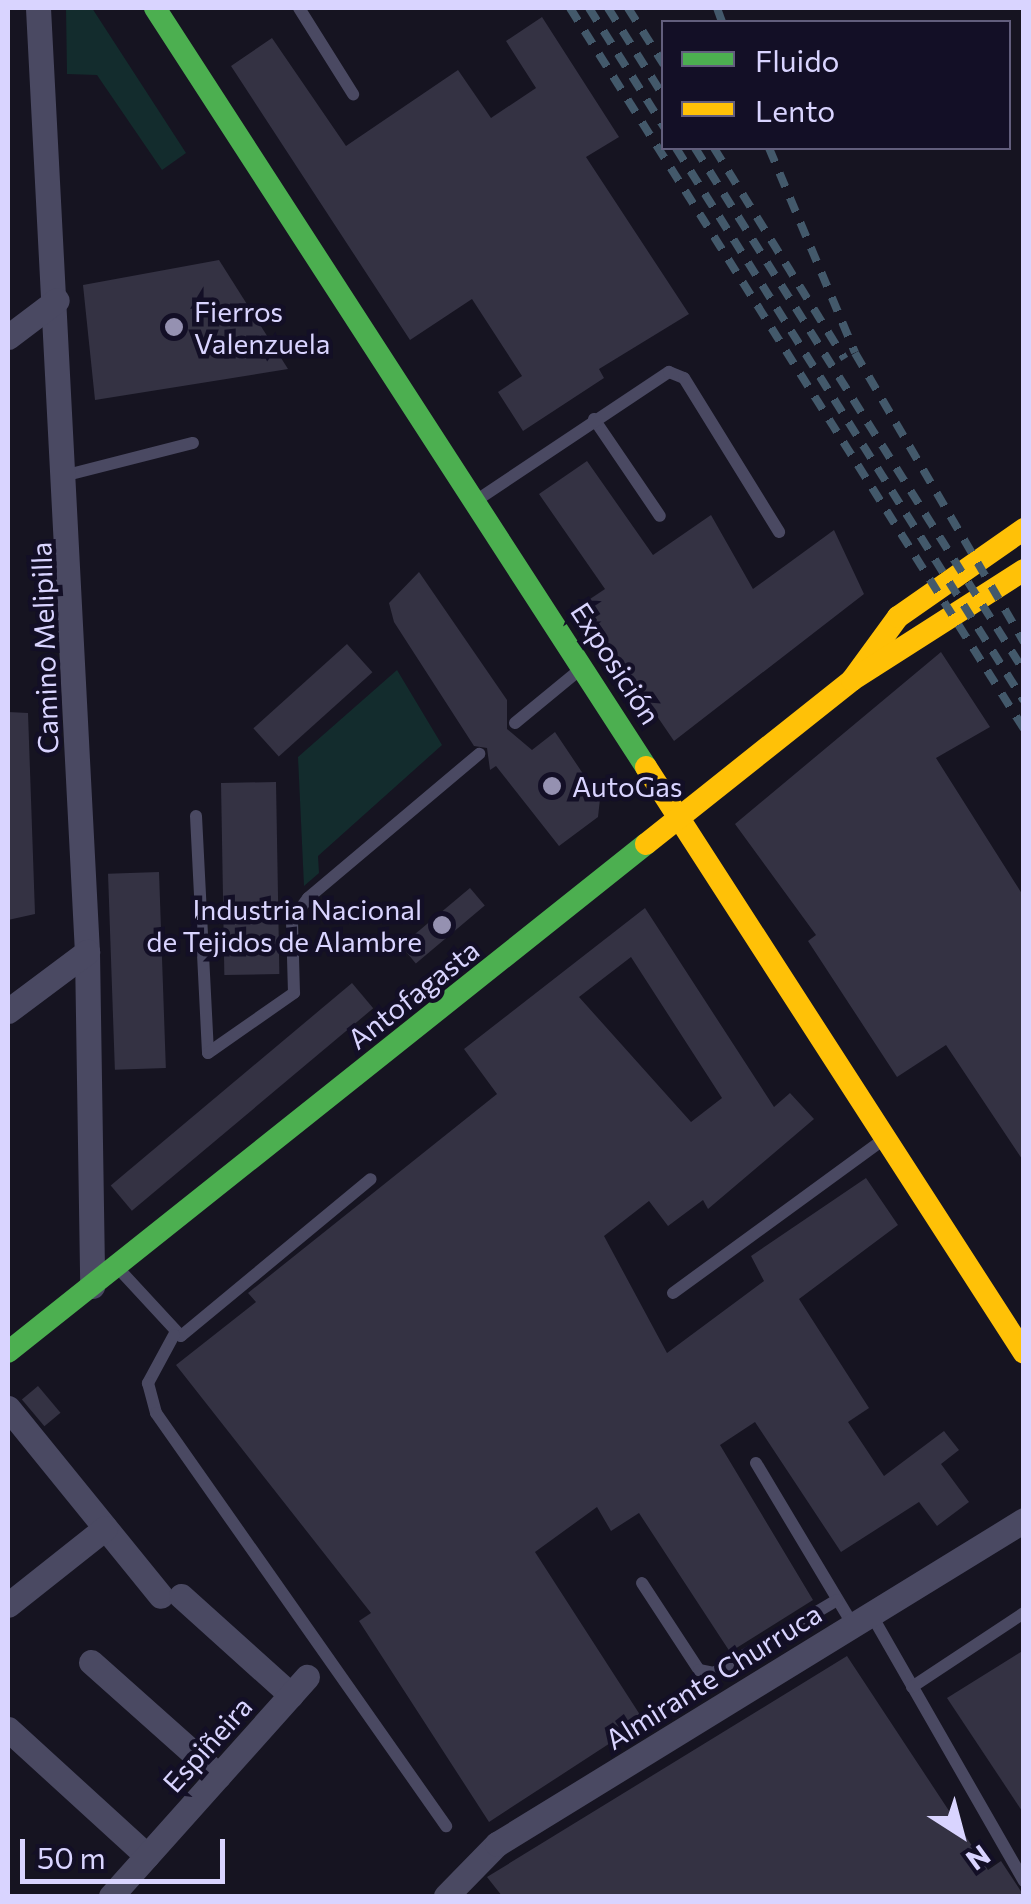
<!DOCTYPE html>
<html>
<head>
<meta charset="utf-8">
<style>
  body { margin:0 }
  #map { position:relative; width:1031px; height:1904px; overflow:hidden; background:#161421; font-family:Commissioner,sans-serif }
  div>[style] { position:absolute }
  .green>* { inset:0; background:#132c2d }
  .building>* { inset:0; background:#343243; transform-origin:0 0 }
  .lane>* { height:12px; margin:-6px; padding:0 6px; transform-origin:6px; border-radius:6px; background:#4a4962 }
  .street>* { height:25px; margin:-12.5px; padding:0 12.5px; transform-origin:12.5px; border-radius:12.5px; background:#4a4962 }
  .fast>* { height:22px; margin:-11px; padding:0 11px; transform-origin:11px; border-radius:11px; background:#4caf50 }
  .slow>* { height:22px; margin:-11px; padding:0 11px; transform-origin:11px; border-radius:11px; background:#ffc107 }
  .rail>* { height:8px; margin-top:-4px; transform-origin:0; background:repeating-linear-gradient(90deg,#43596b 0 15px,transparent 0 27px) }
  .dots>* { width:28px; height:28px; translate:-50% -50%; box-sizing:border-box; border:5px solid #130f26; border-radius:50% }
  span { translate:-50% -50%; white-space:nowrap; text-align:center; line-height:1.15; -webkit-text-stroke:9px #130f26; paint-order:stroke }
  .poi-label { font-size:28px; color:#d9d4ff }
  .left { translate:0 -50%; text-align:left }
  .right { translate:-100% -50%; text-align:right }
  .street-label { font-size:28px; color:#d9d4ff }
  .frame { position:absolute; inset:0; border:10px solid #d9d4ff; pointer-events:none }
  .legend { position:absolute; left:661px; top:20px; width:350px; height:130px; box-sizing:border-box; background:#130f26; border:2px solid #625e7d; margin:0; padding:12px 18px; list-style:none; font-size:30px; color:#d9d4ff }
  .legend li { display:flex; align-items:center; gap:20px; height:50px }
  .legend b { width:50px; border:2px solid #625e7d }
  .north { position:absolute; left:911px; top:1784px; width:100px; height:100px; -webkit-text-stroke:8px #130f26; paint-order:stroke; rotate:144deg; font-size:28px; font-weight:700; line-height:40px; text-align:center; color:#d9d4ff }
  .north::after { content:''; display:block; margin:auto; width:35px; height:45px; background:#d9d4ff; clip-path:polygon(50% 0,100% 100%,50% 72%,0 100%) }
  .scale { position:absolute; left:20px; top:1839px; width:205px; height:45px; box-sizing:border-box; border:5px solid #d9d4ff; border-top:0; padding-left:12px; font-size:30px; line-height:35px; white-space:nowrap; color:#d9d4ff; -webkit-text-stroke:8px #130f26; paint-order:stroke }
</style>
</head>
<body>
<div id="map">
  <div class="green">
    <i style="clip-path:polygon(66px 8px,92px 8px,186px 153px,162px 170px,97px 75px,67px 74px)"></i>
    <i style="clip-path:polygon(397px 670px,442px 745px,318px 856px,319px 873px,304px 886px,298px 757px)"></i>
  </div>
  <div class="building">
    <i style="clip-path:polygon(542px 17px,619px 137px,586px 157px,689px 314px,599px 369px,604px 378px,523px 431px,498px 392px,522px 376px,472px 299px,410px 340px,231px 66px,272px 38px,346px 146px,458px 70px,491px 118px,536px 88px,506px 41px)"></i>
    <i style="clip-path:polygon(219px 260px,288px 369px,95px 400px,83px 285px)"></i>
    <i style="clip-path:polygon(587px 461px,653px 555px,711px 515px,753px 589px,834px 530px,864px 594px,674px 741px,581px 605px,605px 589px,539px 494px)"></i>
    <i style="clip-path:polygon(419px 572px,507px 700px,507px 729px,532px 750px,555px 732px,600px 799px,598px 817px,559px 846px,496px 766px,490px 770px,487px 748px,474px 746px,394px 622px,389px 603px)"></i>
    <i style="left:347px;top:644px;width:38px;height:126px;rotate:48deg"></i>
    <i style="clip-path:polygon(941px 652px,990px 727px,936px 758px,1024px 897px,1024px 1162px,946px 1045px,897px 1077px,808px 941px,816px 935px,735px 824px)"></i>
    <i style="clip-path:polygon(8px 712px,28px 713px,35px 914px,8px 920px)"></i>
    <i style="left:276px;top:782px;width:192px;height:55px;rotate:89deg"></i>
    <i style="left:159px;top:872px;width:196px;height:51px;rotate:88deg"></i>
    <i style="left:470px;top:888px;width:23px;height:90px;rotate:50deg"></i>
    <i style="clip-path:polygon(evenodd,645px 908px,774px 1107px,790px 1093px,814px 1119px,708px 1209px,703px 1200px,668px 1226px,649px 1201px,604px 1236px,667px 1353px,764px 1281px,751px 1256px,866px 1178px,898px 1225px,799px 1299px,869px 1408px,848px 1422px,884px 1476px,944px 1431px,959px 1450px,941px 1464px,969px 1502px,937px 1526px,919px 1502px,841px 1552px,755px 1422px,720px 1445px,813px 1600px,730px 1652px,639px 1513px,611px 1531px,597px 1507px,535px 1552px,644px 1721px,489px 1822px,359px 1621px,371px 1613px,176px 1365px,256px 1302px,248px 1293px,497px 1094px,464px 1049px,645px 908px,631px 957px,722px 1098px,691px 1122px,579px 997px,631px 957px)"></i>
    <i style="left:352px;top:983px;width:33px;height:315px;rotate:50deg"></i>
    <i style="left:38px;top:1386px;width:35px;height:21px;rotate:50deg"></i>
    <i style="clip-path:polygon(1024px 1650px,1024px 1814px,947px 1698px)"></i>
    <i style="clip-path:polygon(847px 1656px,988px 1870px,1001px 1861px,1024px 1896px,502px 1896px,487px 1877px)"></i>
  </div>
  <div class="lane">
    <i style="left:299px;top:8px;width:102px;rotate:57.9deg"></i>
    <i style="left:594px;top:419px;width:117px;rotate:55.8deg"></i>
    <i style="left:67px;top:475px;width:130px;rotate:-14.3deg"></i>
    <i style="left:477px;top:500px;width:231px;rotate:-33.7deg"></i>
    <i style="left:669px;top:372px;width:16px;rotate:22deg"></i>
    <i style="left:684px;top:378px;width:181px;rotate:58.3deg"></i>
    <i style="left:515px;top:723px;width:80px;rotate:-39.4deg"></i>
    <i style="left:196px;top:816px;width:237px;rotate:87.1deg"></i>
    <i style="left:208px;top:1053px;width:105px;rotate:-34.9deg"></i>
    <i style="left:294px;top:993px;width:73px;rotate:-91.6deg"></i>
    <i style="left:292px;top:920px;width:27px;rotate:-54deg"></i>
    <i style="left:308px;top:898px;width:224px;rotate:-40.1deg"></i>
    <i style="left:117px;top:1267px;width:94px;rotate:47.2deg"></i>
    <i style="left:181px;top:1336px;width:246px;rotate:-39.6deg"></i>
    <i style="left:673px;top:1293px;width:261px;rotate:-36.1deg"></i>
    <i style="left:174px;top:1335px;width:55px;rotate:118.4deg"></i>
    <i style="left:148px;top:1383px;width:31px;rotate:75deg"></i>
    <i style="left:156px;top:1413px;width:505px;rotate:54.92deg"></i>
    <i style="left:756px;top:1463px;width:189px;rotate:59.1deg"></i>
    <i style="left:642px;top:1583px;width:104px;rotate:56.8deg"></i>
    <i style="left:699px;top:1670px;width:15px;rotate:11deg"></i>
    <i style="left:714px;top:1673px;width:143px;rotate:-30.7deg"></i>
    <i style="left:871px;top:1614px;width:308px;rotate:60.2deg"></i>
    <i style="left:912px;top:1687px;width:134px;rotate:-33.5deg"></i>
  </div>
  <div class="street">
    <i style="left:38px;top:8px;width:945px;rotate:87.03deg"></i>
    <i style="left:87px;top:952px;width:334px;rotate:89.1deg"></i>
    <i style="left:8px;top:337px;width:61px;rotate:-37.1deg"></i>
    <i style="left:8px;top:1011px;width:99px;rotate:-36.8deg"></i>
    <i style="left:8px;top:1408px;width:242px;rotate:50.9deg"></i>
    <i style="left:181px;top:1596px;width:148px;rotate:42deg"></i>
    <i style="left:8px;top:1605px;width:124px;rotate:-38.4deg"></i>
    <i style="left:91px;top:1662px;width:171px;rotate:41.7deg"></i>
    <i style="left:8px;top:1729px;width:188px;rotate:42.4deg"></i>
    <i style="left:111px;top:1896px;width:294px;rotate:-48.2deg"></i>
    <i style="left:446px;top:1896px;width:73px;rotate:-45.6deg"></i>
    <i style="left:497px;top:1844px;width:619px;rotate:-31.58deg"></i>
  </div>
  <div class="fast">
    <i style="left:155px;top:8px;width:904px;rotate:57.1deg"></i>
    <i style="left:8px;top:1352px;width:816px;rotate:-38.53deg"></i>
  </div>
  <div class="slow">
    <i style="left:852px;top:680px;width:78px;rotate:-53.9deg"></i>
    <i style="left:898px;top:617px;width:154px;rotate:-34.9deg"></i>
    <i style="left:646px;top:767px;width:697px;rotate:57.18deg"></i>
    <i style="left:646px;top:844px;width:263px;rotate:-38.5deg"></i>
    <i style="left:852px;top:680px;width:204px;rotate:-32.6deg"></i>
  </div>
  <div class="rail">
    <i style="left:570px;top:8px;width:852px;rotate:57.8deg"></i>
    <i style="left:589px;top:8px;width:141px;rotate:57.8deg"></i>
    <i style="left:608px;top:8px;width:105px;rotate:57.8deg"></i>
    <i style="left:628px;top:8px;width:67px;rotate:57.7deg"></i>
    <i style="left:717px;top:8px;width:15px;rotate:70deg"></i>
    <i style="left:676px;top:148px;width:653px;rotate:57.82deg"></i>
    <i style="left:695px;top:148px;width:618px;rotate:57.83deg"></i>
    <i style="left:714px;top:148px;width:248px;rotate:58.2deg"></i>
    <i style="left:769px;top:148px;width:222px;rotate:67.2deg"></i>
    <i style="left:855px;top:353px;width:335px;rotate:59.7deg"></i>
  </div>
  <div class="dots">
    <i style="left:174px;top:327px;background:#9591b1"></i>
    <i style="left:552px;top:786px;background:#9591b1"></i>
    <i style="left:442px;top:925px;background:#9591b1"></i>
  </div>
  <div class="poi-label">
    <span class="left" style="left:194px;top:327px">Fierros<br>Valenzuela</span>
    <span class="left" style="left:572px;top:786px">AutoGas</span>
    <span class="right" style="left:422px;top:925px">Industria Nacional<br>de Tejidos de Alambre</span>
  </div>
  <div class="street-label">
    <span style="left:44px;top:648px;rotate:-92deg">Camino Melipilla</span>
    <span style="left:616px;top:663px;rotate:57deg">Exposición</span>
    <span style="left:413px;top:994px;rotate:-38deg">Antofagasta</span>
    <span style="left:713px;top:1676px;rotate:-32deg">Almirante Churruca</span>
    <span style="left:207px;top:1744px;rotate:-48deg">Espiñeira</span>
  </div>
  <div class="frame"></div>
  <ul class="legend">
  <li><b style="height:12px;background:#4caf50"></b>Fluido</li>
  <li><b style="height:12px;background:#ffc107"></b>Lento</li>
  </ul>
  <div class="north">N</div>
  <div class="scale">50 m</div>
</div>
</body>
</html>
